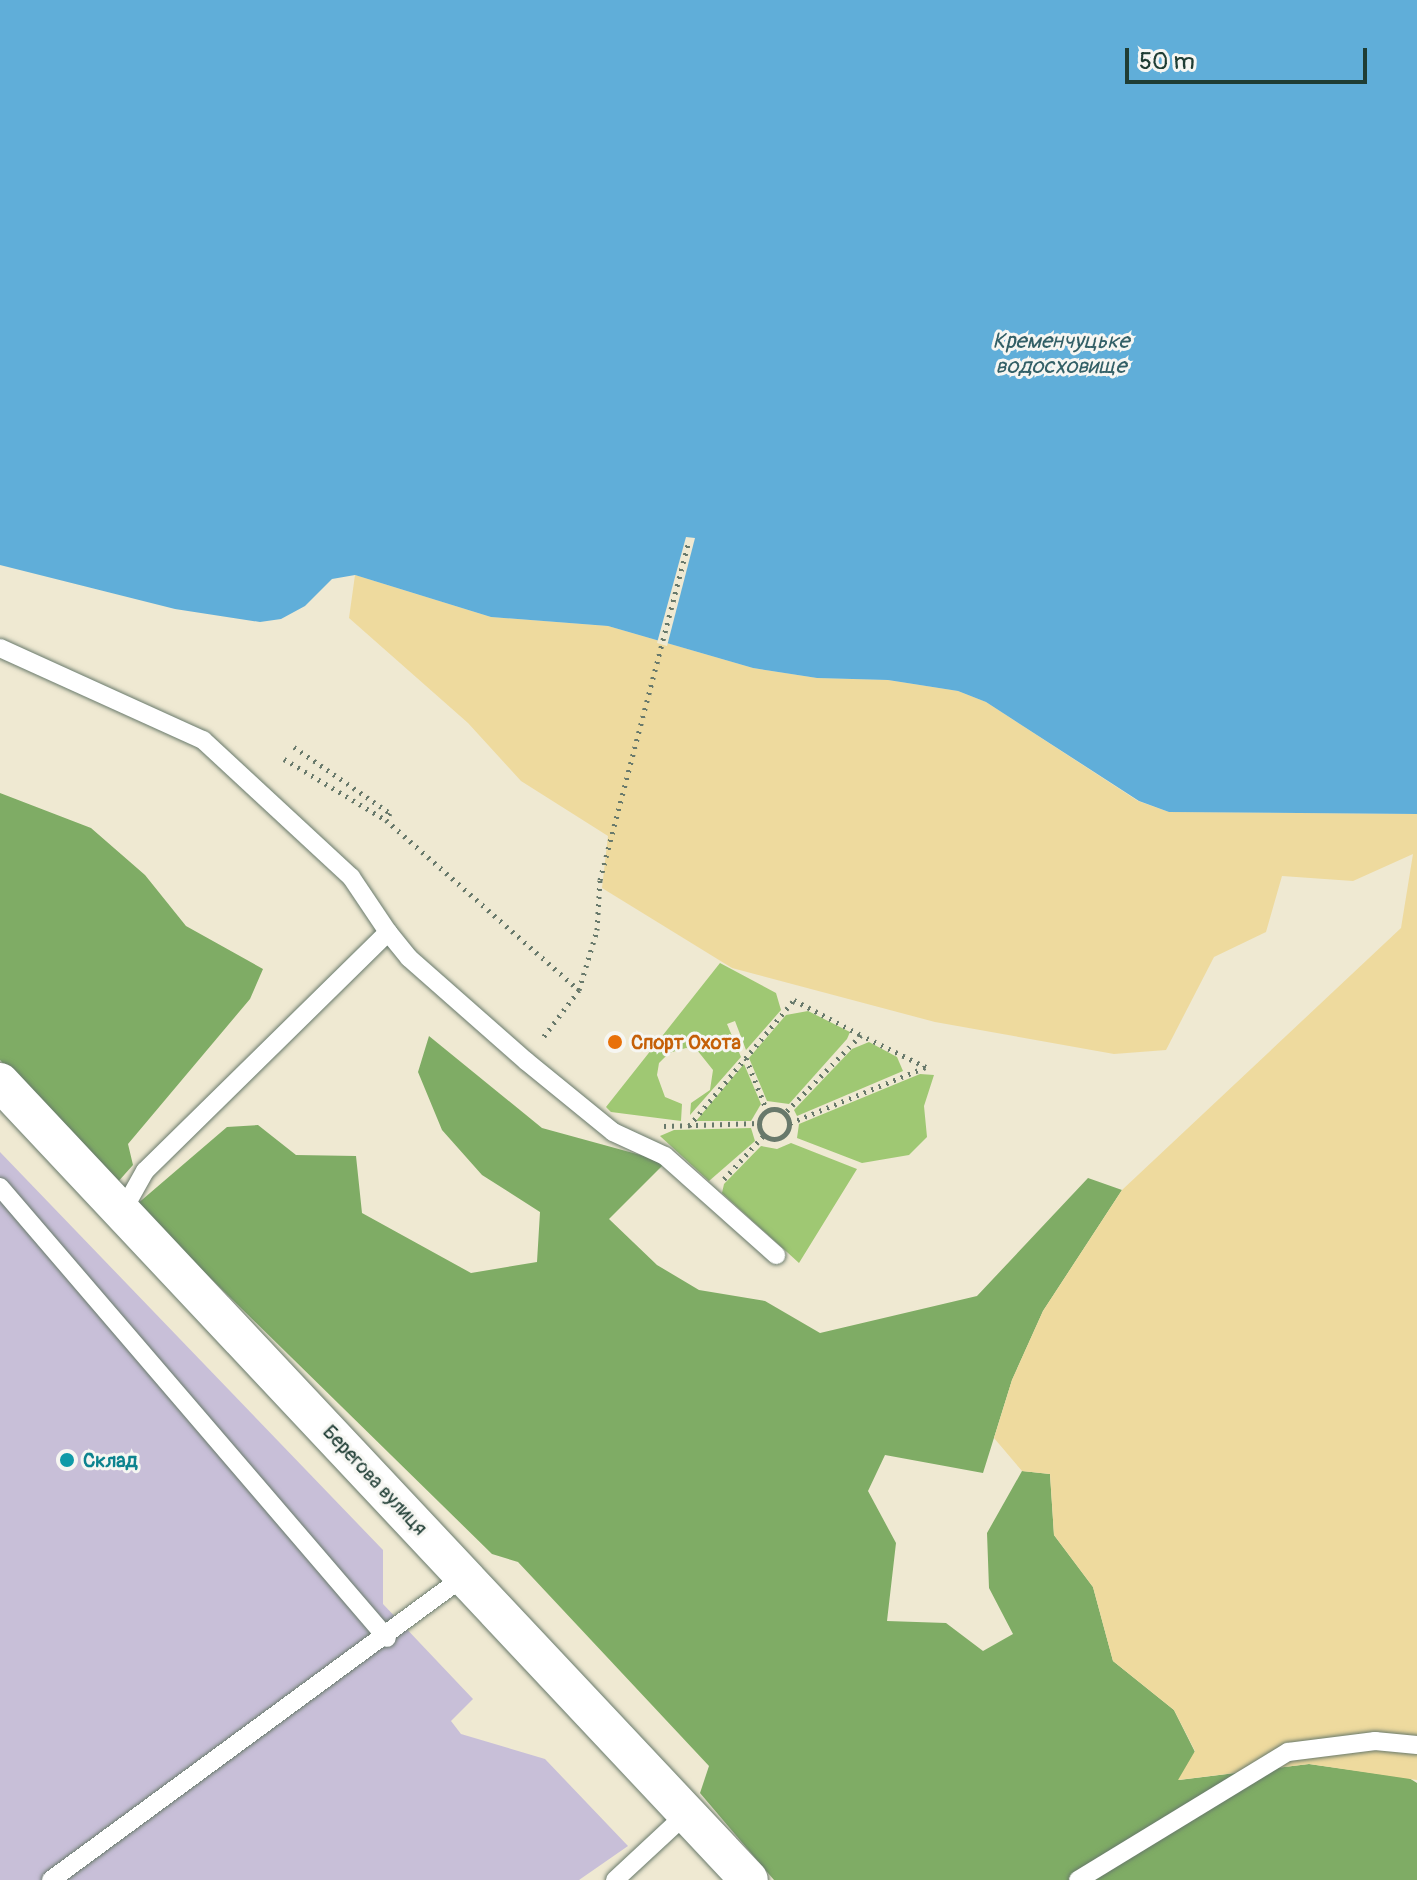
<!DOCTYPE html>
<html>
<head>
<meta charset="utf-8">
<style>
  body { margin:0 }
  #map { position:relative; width:1417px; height:1880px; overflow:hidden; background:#efe9d2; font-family:Pangolin,sans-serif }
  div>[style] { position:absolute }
  .industrial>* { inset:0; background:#c8bfd8 }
  .green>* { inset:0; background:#9fc873 }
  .forest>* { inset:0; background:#7fac65 }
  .sand>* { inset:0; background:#eeda9e }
  .water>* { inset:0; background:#60aed9 }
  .pier>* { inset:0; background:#efe9d2 }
  .path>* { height:5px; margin-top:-2.5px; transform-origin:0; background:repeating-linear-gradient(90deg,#68796b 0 2px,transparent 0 8px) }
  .path>.ring { margin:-2.5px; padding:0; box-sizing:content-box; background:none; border:5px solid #68796b; border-radius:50% }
  .roads { filter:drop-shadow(0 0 2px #68796b) drop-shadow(0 0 2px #68796b) }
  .service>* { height:18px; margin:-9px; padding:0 9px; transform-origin:9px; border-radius:9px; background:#fff }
  .minor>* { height:38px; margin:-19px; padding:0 19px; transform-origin:19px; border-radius:19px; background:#fff }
  .dots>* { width:22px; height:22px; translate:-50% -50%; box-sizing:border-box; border:4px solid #f6f6f2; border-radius:50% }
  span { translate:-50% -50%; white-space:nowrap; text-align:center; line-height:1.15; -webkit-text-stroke:6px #f6f6f2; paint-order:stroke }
  .food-label { font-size:20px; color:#c56008; font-weight:700 }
  .left { translate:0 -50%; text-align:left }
  .culture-label { font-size:20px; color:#0d838f; font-weight:700 }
  .street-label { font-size:20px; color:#1f3d34 }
  .water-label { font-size:22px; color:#325f66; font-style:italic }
  .scale { position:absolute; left:1125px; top:48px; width:242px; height:36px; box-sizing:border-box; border:4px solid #1f3d34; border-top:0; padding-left:10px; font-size:24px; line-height:28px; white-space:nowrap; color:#1f3d34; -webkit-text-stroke:6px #f6f6f2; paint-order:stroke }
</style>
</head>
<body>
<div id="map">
  <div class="industrial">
    <i style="clip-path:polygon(0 1152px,383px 1550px,383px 1604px,473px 1699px,451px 1721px,461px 1734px,545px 1759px,628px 1846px,579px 1880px,0 1880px)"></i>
  </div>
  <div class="green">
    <i style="clip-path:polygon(720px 963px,776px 993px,781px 1010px,746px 1050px,735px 1021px,727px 1024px,741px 1057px,690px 1115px,691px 1103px,710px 1090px,713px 1070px,697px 1050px,686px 1048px,669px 1053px,659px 1063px,657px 1075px,665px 1097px,682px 1104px,681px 1121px,611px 1112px,606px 1107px)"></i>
    <i style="clip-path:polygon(808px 1011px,850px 1032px,847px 1039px,789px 1104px,767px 1101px,749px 1058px,786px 1015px)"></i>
    <i style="clip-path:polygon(869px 1042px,897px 1057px,903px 1071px,797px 1116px,794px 1110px,852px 1049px)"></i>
    <i style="clip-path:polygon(744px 1064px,761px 1104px,751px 1121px,696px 1121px)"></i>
    <i style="clip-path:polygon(920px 1074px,934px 1075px,924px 1106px,927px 1137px,909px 1155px,862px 1163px,797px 1138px,799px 1124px)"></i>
    <i style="clip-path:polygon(751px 1128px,755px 1141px,709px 1181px,660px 1136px,674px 1130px)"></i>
    <i style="clip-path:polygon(791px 1143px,857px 1169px,799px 1263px,722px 1193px,724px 1184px,761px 1146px,777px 1149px)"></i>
  </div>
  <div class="forest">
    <i style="clip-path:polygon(0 793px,91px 828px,145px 875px,186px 926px,263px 969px,250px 999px,128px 1144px,133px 1165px,116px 1184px,0 1060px)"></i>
    <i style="clip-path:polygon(429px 1036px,542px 1128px,666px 1162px,609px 1219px,657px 1265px,699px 1290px,765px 1301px,820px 1333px,977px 1296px,1088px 1178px,1122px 1190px,1043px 1311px,1012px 1380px,983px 1473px,885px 1455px,868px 1491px,896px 1543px,887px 1621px,946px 1623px,983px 1651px,1013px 1634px,989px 1588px,987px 1533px,1022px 1471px,1050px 1474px,1054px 1535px,1093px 1587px,1113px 1661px,1174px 1710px,1195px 1752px,1179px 1780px,1309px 1764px,1409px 1778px,1417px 1783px,1417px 1880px,774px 1880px,700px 1793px,709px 1766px,518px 1562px,492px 1554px,136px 1205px,227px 1127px,258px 1125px,296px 1155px,356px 1156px,362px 1213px,471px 1273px,537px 1262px,540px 1212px,482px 1175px,442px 1130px,418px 1072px)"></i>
  </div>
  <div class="sand">
    <i style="clip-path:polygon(355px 575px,491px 617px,608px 626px,753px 668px,817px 678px,888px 680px,958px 691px,986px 702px,1138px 801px,1169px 812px,1417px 814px,1417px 1780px,1309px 1764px,1178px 1780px,1195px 1751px,1174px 1710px,1113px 1661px,1093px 1587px,1054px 1535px,1050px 1474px,1022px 1471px,994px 1438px,1012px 1380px,1043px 1311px,1122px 1190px,1401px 928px,1413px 854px,1353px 881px,1282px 876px,1266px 932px,1214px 957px,1166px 1050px,1114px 1054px,935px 1022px,732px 968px,602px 888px,608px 836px,521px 781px,468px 723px,349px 618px)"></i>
  </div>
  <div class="water">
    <i style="clip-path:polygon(0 0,1417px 0,1417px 814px,1169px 812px,1139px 801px,986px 702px,958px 691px,888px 680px,817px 678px,753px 668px,608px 626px,491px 617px,355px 575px,332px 579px,305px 606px,281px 619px,260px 622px,175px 609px,0 565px)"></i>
  </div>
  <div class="pier">
    <i style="clip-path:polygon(686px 537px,695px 538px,667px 646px,657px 643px)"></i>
  </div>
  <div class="path">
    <i style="left:294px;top:747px;width:116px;rotate:34.5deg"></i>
    <i style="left:390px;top:813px;width:8px;rotate:120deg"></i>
    <i style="left:284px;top:759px;width:119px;rotate:30.9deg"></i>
    <i style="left:386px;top:820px;width:257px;rotate:41.4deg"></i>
    <i style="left:579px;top:990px;width:63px;rotate:127.2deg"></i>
    <i style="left:579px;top:990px;width:63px;rotate:-73.3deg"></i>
    <i style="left:597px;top:930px;width:50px;rotate:-86.6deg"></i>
    <i style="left:600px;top:880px;width:350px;rotate:-75.3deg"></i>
    <i style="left:746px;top:1058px;width:57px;rotate:68.4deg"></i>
    <i class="ring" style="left:759px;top:1109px;width:25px;height:25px"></i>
    <i style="left:790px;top:1123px;width:147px;rotate:-22.4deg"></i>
    <i style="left:926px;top:1067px;width:72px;rotate:-153.8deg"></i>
    <i style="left:664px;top:1126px;width:95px;rotate:-1.8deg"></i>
    <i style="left:689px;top:1126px;width:164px;rotate:-50.2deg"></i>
    <i style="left:794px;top:1000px;width:76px;rotate:27.6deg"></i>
    <i style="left:861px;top:1035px;width:109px;rotate:134.3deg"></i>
    <i style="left:724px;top:1179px;width:59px;rotate:-47.7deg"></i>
  </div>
  <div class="roads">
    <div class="service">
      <i style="left:0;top:648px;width:223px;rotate:24.4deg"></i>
      <i style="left:203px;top:740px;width:202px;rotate:42.8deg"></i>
      <i style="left:351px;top:877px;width:66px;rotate:56.1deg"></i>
      <i style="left:0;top:1187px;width:594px;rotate:49.37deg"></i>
      <i style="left:122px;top:1212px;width:47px;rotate:-60.7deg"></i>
      <i style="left:145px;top:1171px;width:341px;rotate:-44.5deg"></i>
      <i style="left:388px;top:932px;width:33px;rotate:51deg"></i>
      <i style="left:409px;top:958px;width:156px;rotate:41.4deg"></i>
      <i style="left:526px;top:1061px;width:112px;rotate:39.2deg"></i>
      <i style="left:613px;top:1132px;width:57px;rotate:24.8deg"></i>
      <i style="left:665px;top:1156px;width:149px;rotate:41.7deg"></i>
      <i style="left:51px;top:1880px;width:510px;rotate:-36.31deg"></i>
      <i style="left:615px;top:1880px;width:98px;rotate:-42.9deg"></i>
      <i style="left:1078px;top:1880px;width:246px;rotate:-31.4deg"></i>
      <i style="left:1288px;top:1752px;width:88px;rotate:-7.2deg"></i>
      <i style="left:1375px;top:1741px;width:42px;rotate:5.4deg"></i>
    </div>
    <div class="minor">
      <i style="left:0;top:1082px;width:1094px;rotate:46.81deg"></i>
    </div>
  </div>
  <div class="dots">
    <i style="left:615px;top:1042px;background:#e8710a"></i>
    <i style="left:67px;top:1460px;background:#0f9aa8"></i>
  </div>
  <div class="food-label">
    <span class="left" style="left:631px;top:1042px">Спорт Охота</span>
  </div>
  <div class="culture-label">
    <span class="left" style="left:83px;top:1460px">Склад</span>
  </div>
  <div class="street-label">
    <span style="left:375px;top:1480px;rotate:47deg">Берегова вулиця</span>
  </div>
  <div class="water-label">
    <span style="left:1061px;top:354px">Кременчуцьке<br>водосховище</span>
  </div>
  <div class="scale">50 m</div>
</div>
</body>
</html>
